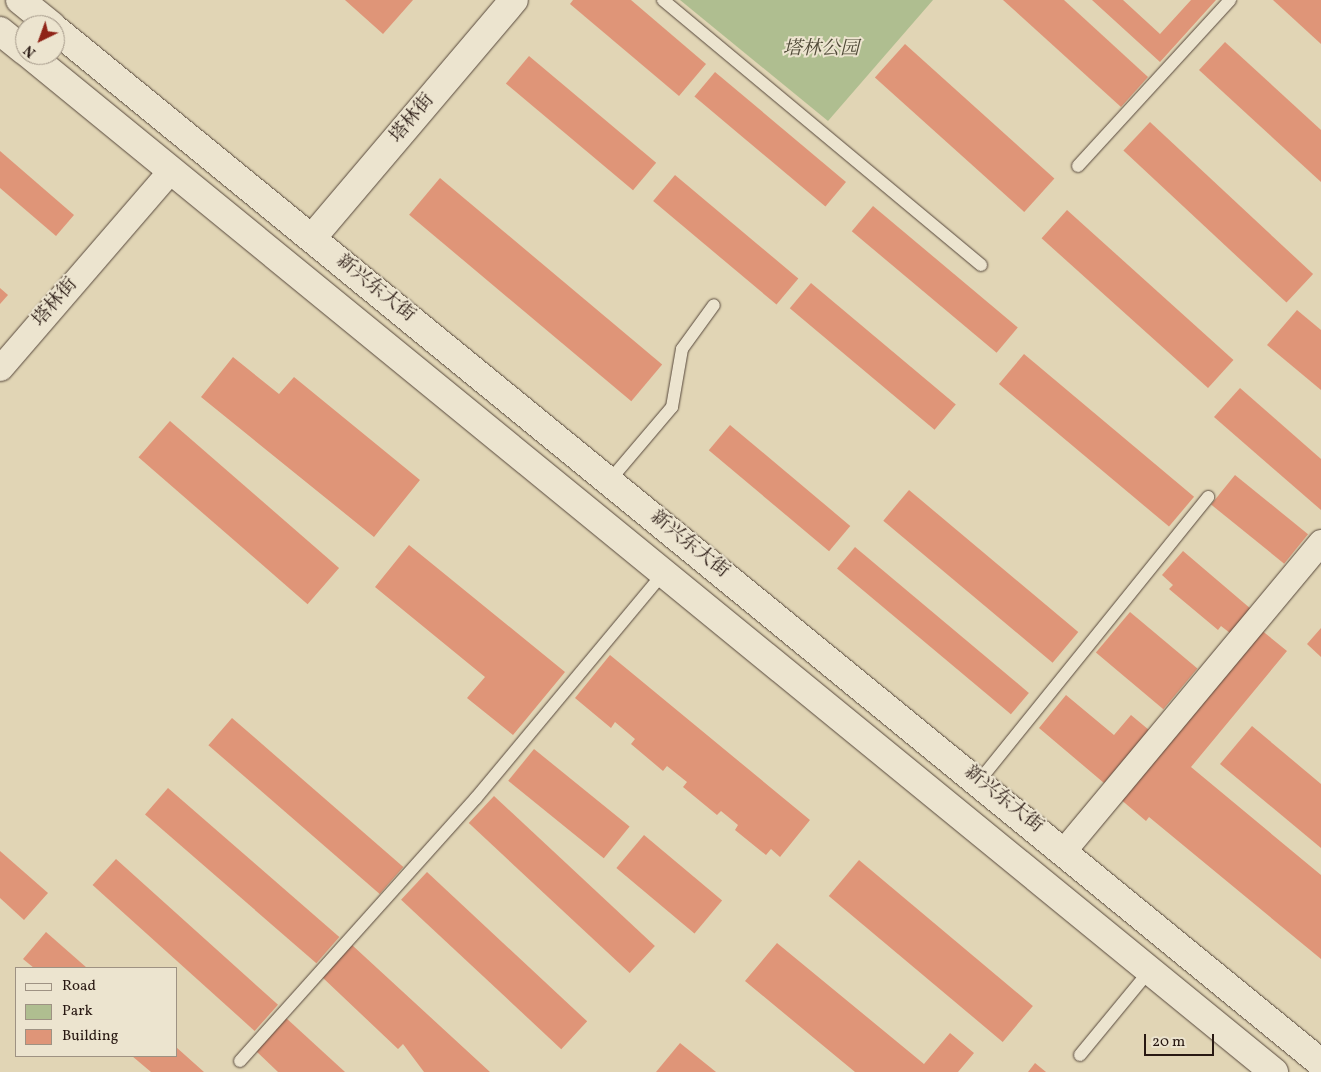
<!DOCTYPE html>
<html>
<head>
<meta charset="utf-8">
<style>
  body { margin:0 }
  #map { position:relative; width:1321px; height:1072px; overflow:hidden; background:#e1d5b5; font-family:Vollkorn,"Noto Serif SC",serif }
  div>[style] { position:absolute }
  .green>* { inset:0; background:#afbe90 }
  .building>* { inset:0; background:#df9578; transform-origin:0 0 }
  .roads { filter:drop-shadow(0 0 1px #56473b) drop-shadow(0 0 1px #56473b) }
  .lane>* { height:12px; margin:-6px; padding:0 6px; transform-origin:6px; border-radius:6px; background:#ece4cf }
  .street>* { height:25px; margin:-12.5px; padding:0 12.5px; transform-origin:12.5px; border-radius:12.5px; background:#ece4cf }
  .secondary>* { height:28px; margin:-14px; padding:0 14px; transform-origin:14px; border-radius:14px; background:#ece4cf }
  span { translate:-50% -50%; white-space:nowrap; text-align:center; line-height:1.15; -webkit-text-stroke:4px #ece4cf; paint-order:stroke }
  .park-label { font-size:19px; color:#504a38; font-style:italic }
  .street-label { font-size:19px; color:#281812 }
  .legend { position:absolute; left:15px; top:967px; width:162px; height:90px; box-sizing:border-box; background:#ece4cf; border:1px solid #9e9283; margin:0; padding:6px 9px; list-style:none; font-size:15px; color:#281812 }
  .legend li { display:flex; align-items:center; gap:10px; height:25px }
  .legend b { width:25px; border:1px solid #9e9283 }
  .north { position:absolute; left:15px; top:15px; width:50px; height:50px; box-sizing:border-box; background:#ece4cf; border:1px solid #9e9283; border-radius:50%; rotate:222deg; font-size:14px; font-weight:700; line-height:20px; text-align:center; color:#281812 }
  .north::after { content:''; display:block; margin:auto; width:18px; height:22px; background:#8f2418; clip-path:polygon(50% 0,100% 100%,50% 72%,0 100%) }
  .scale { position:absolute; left:1144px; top:1034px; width:70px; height:22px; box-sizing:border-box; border:2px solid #281812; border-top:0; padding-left:6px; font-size:15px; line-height:18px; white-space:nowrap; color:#281812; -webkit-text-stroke:4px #ece4cf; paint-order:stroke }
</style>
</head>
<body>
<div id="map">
  <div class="green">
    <i style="clip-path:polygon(680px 0,933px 0,828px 121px)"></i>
  </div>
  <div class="building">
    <i style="clip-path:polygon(345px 0,413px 0,383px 34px)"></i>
    <i style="clip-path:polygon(573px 0,631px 0,706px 64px,679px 96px,570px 4px)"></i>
    <i style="clip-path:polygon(1003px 0,1064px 0,1148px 77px,1121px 107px)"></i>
    <i style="clip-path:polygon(1092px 0,1123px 0,1160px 34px,1191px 0,1216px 0,1160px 62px)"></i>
    <i style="clip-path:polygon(1273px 0,1321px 0,1321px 44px)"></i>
    <i style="clip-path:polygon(1225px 42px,1321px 130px,1321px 182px,1199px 70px)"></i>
    <i style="left:905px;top:44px;width:201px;height:45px;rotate:42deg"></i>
    <i style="left:529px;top:56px;width:166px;height:36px;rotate:40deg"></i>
    <i style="left:715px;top:72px;width:171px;height:32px;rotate:40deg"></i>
    <i style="left:1150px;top:122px;width:223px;height:39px;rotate:43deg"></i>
    <i style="clip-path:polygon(0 151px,74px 215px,56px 236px,0 188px)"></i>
    <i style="left:675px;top:175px;width:161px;height:34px;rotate:40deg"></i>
    <i style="left:440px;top:178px;width:290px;height:48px;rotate:40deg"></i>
    <i style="left:873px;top:206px;width:189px;height:33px;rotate:40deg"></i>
    <i style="left:1067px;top:210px;width:224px;height:38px;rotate:42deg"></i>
    <i style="left:811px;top:283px;width:189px;height:33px;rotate:40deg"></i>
    <i style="clip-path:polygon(0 288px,8px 295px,0 304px)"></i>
    <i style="clip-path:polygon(1297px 310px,1321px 330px,1321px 390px,1267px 345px)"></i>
    <i style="left:1024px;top:354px;width:222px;height:39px;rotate:40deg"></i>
    <i style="clip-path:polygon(233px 357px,279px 394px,294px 377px,420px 480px,374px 537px,201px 397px)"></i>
    <i style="clip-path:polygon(1240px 388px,1321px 459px,1321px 510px,1214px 417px)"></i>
    <i style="left:170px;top:421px;width:224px;height:48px;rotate:41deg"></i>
    <i style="left:730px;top:425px;width:157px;height:33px;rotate:40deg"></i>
    <i style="left:1235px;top:475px;width:94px;height:38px;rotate:39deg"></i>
    <i style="left:909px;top:490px;width:221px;height:40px;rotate:40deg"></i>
    <i style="clip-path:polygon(409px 545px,565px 672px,513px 735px,467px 698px,485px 677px,375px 587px)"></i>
    <i style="left:855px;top:547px;width:227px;height:28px;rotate:40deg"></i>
    <i style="clip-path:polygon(1183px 551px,1251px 609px,1230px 633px,1221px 626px,1218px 630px,1169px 589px,1173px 585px,1162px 575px)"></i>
    <i style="left:1130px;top:612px;width:88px;height:53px;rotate:40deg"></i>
    <i style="clip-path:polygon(1321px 628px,1321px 657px,1307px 644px)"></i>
    <i style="clip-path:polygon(1260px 629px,1287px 651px,1191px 767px,1321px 875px,1321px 959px,1149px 817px,1146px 821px,1119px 798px)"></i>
    <i style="clip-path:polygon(610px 655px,810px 820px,780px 857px,771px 849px,766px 855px,735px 830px,738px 825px,721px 811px,717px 815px,683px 787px,687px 782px,667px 766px,663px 771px,631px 744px,635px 739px,615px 722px,611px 728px,575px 698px)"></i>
    <i style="clip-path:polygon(1066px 695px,1114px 735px,1131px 715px,1149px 730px,1104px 783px,1039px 728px)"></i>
    <i style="left:232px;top:718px;width:227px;height:36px;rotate:41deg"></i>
    <i style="clip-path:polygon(1252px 726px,1321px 784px,1321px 848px,1220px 764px)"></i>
    <i style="left:534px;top:749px;width:123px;height:41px;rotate:39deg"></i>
    <i style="left:168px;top:788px;width:227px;height:35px;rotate:41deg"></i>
    <i style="left:494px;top:796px;width:220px;height:37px;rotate:43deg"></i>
    <i style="left:644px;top:835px;width:102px;height:43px;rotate:40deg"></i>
    <i style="clip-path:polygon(0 851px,48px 893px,24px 920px,0 898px)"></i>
    <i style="left:116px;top:859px;width:218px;height:35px;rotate:42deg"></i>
    <i style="left:859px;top:860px;width:227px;height:47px;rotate:40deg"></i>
    <i style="left:427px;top:872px;width:219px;height:38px;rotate:43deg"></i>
    <i style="clip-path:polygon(46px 932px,87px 968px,34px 968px,23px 959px)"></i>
    <i style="clip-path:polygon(777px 943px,924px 1064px,950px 1033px,974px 1053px,958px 1072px,855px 1072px,745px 981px)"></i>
    <i style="clip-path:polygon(352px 945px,490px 1072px,424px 1072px,403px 1044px,398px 1049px,322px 977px)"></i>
    <i style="clip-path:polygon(285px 1017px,345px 1072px,278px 1072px,255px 1050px)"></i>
    <i style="clip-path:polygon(680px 1043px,716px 1072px,656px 1072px)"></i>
    <i style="clip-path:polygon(176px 1047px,204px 1072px,151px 1072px,132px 1056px,176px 1056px)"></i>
    <i style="clip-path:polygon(1035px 1063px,1046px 1072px,1028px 1072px)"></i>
  </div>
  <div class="roads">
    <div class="lane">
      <i style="left:663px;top:0;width:414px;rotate:39.8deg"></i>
      <i style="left:1078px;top:166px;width:225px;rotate:-47.5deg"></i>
      <i style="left:610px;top:480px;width:96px;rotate:-49.7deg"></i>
      <i style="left:672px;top:407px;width:59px;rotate:-80.2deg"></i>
      <i style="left:682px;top:349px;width:54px;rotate:-54deg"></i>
      <i style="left:979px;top:781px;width:365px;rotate:-51.1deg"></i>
      <i style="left:1080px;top:1055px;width:110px;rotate:-50.5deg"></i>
      <i style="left:240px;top:1061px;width:353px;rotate:-48.1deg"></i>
      <i style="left:476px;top:798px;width:294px;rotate:-50.2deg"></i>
    </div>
    <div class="street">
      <i style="left:0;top:368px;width:262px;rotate:-49.2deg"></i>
      <i style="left:1064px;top:850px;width:401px;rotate:-50.2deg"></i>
    </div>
    <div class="secondary">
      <i style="left:20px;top:0;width:40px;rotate:39deg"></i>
      <i style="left:55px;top:29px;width:1635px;rotate:39.24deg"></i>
      <i style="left:0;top:31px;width:32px;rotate:39deg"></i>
      <i style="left:30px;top:55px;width:1607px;rotate:39.27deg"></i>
      <i style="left:312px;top:238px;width:312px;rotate:-49.7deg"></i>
    </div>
  </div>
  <div class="park-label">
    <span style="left:821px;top:50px">塔林公园</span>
  </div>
  <div class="street-label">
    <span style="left:413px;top:119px;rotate:-50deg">塔林街</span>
    <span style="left:375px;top:289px;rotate:39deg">新兴东大街</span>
    <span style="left:56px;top:303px;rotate:-49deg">塔林街</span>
    <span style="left:689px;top:545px;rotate:39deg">新兴东大街</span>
    <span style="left:1003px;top:800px;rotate:39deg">新兴东大街</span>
  </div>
  <ul class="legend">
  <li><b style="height:6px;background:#ece4cf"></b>Road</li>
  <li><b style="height:14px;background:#afbe90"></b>Park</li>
  <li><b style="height:14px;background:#df9578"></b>Building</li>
  </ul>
  <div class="north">N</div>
  <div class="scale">20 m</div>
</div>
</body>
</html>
